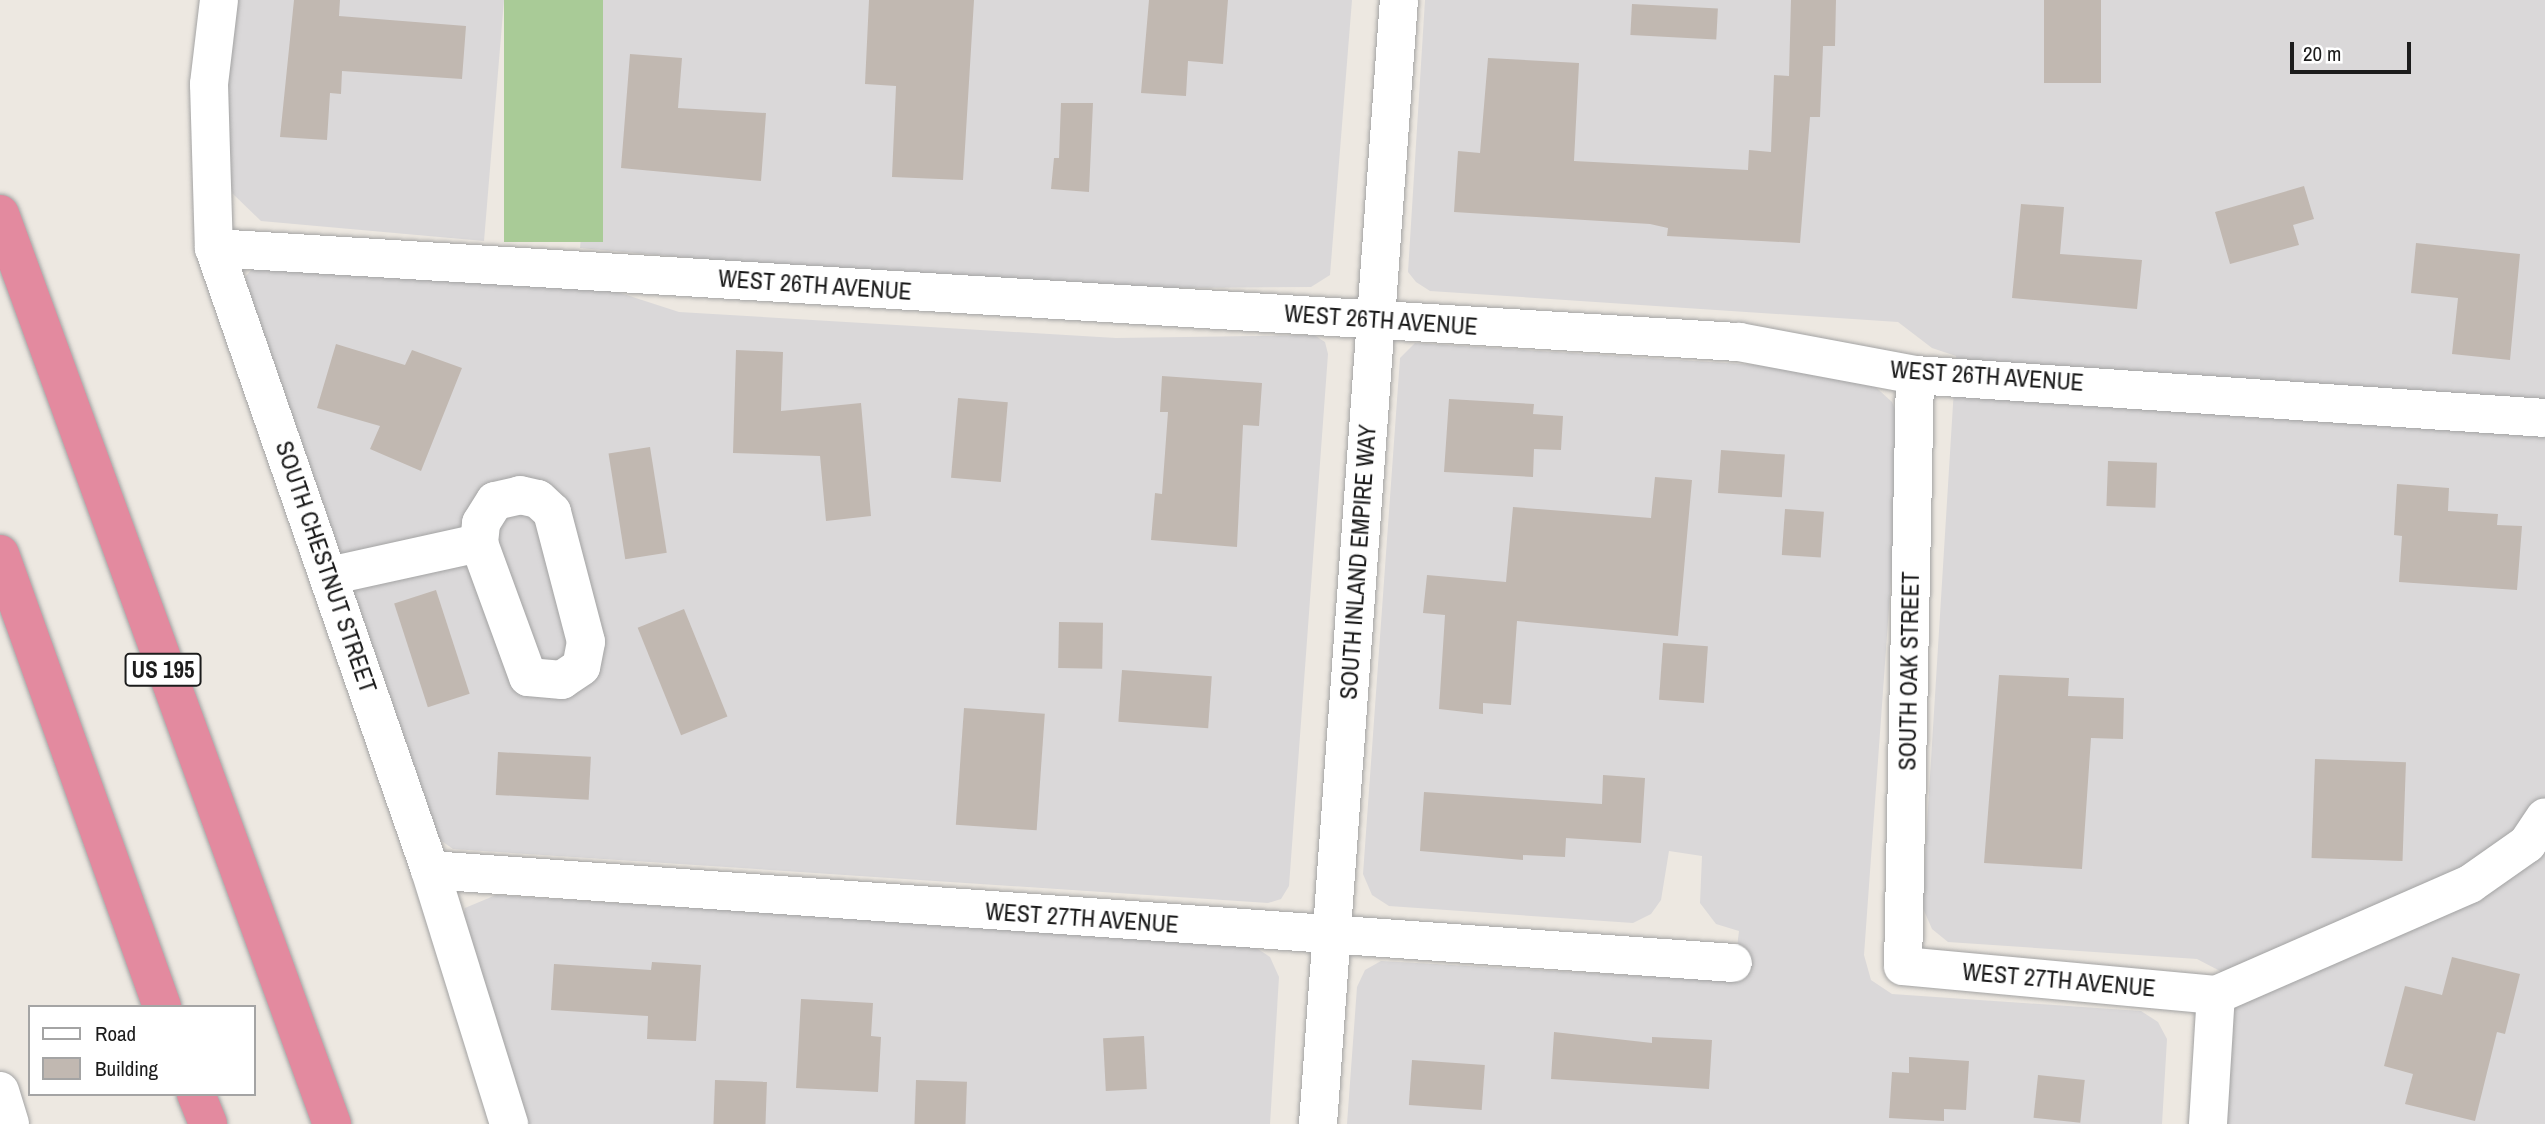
<!DOCTYPE html>
<html>
<head>
<meta charset="utf-8">
<style>
  body { margin:0 }
  #map { position:relative; width:2545px; height:1124px; overflow:hidden; background:#ede8e1; font-family:"Archivo Narrow",sans-serif }
  div>[style] { position:absolute }
  .residential>* { inset:0; background:#dad8d9 }
  .forest>* { inset:0; background:#a9cb97; transform-origin:0 0 }
  .building>* { inset:0; background:#c1b8b1; transform-origin:0 0 }
  .roads { filter:drop-shadow(0 0 2px #a3a3a3) drop-shadow(0 0 2px #a3a3a3) }
  .minor>* { height:38px; margin:-19px; padding:0 19px; transform-origin:19px; border-radius:19px; background:#fff }
  .highway>* { height:38px; margin:-19px; padding:0 19px; transform-origin:19px; border-radius:19px; background:#e38a9f }
  span { translate:-50% -50%; white-space:nowrap; text-align:center; line-height:1.15; -webkit-text-stroke:5px #fff; paint-order:stroke }
  .shield-label span { padding:2px 5px; background:#fff; border:2px solid; border-radius:5px; -webkit-text-stroke-width:0 }
  .shield-label { font-size:23px; color:#1c1c1c; font-weight:700 }
  .street-label { font-size:24px; color:#1c1c1c }
  .legend { position:absolute; left:28px; top:1005px; width:228px; height:91px; box-sizing:border-box; background:#fff; border:2px solid #a4a4a4; margin:0; padding:9px 12px; list-style:none; font-size:21px; color:#1c1c1c }
  .legend li { display:flex; align-items:center; gap:14px; height:35px }
  .legend b { width:35px; border:2px solid #a4a4a4 }
  .scale { position:absolute; left:2290px; top:42px; width:121px; height:32px; box-sizing:border-box; border:4px solid #1c1c1c; border-top:0; padding-left:9px; font-size:21px; line-height:24px; white-space:nowrap; color:#1c1c1c; -webkit-text-stroke:5px #fff; paint-order:stroke }
</style>
</head>
<body>
<div id="map">
  <div class="residential">
    <i style="clip-path:polygon(234px 0,504px 0,484px 241px,261px 221px,232px 193px,220px 87px)"></i>
    <i style="clip-path:polygon(603px 0,1352px 0,1330px 275px,1311px 287px,1040px 289px,580px 248px)"></i>
    <i style="clip-path:polygon(1425px 0,2545px 0,2545px 1124px,2220px 1124px,2227px 996px,2220px 971px,2197px 959px,1948px 942px,1932px 929px,1922px 906px,1956px 356px,1932px 348px,1898px 322px,1430px 291px,1416px 282px,1408px 272px)"></i>
    <i style="clip-path:polygon(256px 265px,608px 289px,679px 312px,1116px 338px,1314px 335px,1325px 342px,1328px 354px,1289px 886px,1281px 899px,1268px 903px,453px 849px,432px 834px,247px 299px,246px 276px)"></i>
    <i style="clip-path:polygon(1415px 343px,1836px 370px,1869px 381px,1892px 402px,1902px 427px,1864px 955px,1871px 980px,1892px 994px,2141px 1011px,2158px 1022px,2167px 1039px,2162px 1124px,1347px 1124px,1357px 987px,1365px 970px,1381px 961px,1733px 981px,1739px 931px,1716px 924px,1700px 903px,1702px 856px,1669px 851px,1661px 900px,1651px 914px,1633px 923px,1389px 906px,1372px 895px,1363px 874px,1400px 358px)"></i>
    <i style="clip-path:polygon(496px 895px,1252px 945px,1270px 957px,1279px 977px,1270px 1124px,525px 1124px,458px 937px,465px 908px)"></i>
  </div>
  <div class="forest">
    <i style="left:504px;top:0;width:99px;height:242px"></i>
  </div>
  <div class="building">
    <i style="clip-path:polygon(294px 0,340px 0,339px 16px,466px 26px,462px 79px,342px 71px,341px 94px,330px 93px,327px 140px,280px 137px)"></i>
    <i style="clip-path:polygon(869px 0,974px 0,963px 180px,892px 177px,896px 86px,865px 84px)"></i>
    <i style="clip-path:polygon(1149px 0,1228px 0,1223px 64px,1188px 61px,1186px 96px,1141px 93px)"></i>
    <i style="clip-path:polygon(1791px 0,1836px 0,1835px 46px,1823px 46px,1820px 117px,1810px 117px,1800px 243px,1667px 236px,1668px 228px,1650px 224px,1454px 212px,1458px 151px,1480px 153px,1488px 58px,1579px 63px,1574px 161px,1748px 170px,1749px 150px,1771px 152px,1774px 75px,1789px 76px)"></i>
    <i style="left:2044px;top:0;width:57px;height:83px"></i>
    <i style="left:1632px;top:4px;width:86px;height:31px;rotate:3deg"></i>
    <i style="clip-path:polygon(630px 54px,682px 58px,678px 108px,766px 113px,761px 181px,621px 168px)"></i>
    <i style="clip-path:polygon(1061px 103px,1093px 103px,1089px 192px,1051px 189px,1054px 158px,1059px 158px)"></i>
    <i style="clip-path:polygon(2304px 186px,2314px 219px,2293px 225px,2299px 245px,2230px 264px,2215px 212px)"></i>
    <i style="clip-path:polygon(2021px 204px,2064px 207px,2060px 254px,2142px 260px,2137px 309px,2012px 298px)"></i>
    <i style="clip-path:polygon(2416px 243px,2520px 254px,2510px 360px,2452px 354px,2458px 298px,2411px 293px)"></i>
    <i style="clip-path:polygon(336px 344px,405px 365px,412px 350px,462px 368px,421px 471px,370px 449px,380px 426px,317px 408px)"></i>
    <i style="clip-path:polygon(736px 350px,783px 352px,781px 411px,861px 403px,871px 516px,826px 521px,820px 456px,733px 453px)"></i>
    <i style="clip-path:polygon(1162px 376px,1262px 383px,1259px 426px,1243px 425px,1237px 547px,1151px 540px,1155px 493px,1162px 494px,1168px 412px,1160px 412px)"></i>
    <i style="left:958px;top:398px;width:50px;height:80px;rotate:5deg"></i>
    <i style="clip-path:polygon(1449px 399px,1534px 404px,1533px 414px,1563px 416px,1561px 450px,1534px 449px,1533px 477px,1444px 472px)"></i>
    <i style="left:650px;top:447px;width:107px;height:42px;rotate:81deg"></i>
    <i style="left:1721px;top:450px;width:64px;height:43px;rotate:4deg"></i>
    <i style="left:2108px;top:461px;width:49px;height:45px;rotate:2deg"></i>
    <i style="clip-path:polygon(1655px 477px,1692px 480px,1678px 636px,1517px 621px,1511px 705px,1483px 703px,1483px 714px,1439px 709px,1445px 615px,1423px 613px,1427px 575px,1506px 582px,1513px 507px,1651px 518px)"></i>
    <i style="clip-path:polygon(2397px 484px,2449px 488px,2448px 511px,2498px 514px,2497px 525px,2522px 526px,2517px 590px,2399px 582px,2402px 536px,2394px 535px)"></i>
    <i style="left:1785px;top:509px;width:39px;height:46px;rotate:4deg"></i>
    <i style="left:436px;top:590px;width:109px;height:44px;rotate:72deg"></i>
    <i style="left:684px;top:609px;width:116px;height:50px;rotate:68deg"></i>
    <i style="left:1059px;top:622px;width:44px;height:46px;rotate:1deg"></i>
    <i style="left:1663px;top:643px;width:45px;height:57px;rotate:4deg"></i>
    <i style="left:1122px;top:670px;width:90px;height:52px;rotate:4deg"></i>
    <i style="clip-path:polygon(1999px 675px,2069px 678px,2068px 696px,2124px 698px,2123px 739px,2091px 738px,2082px 869px,1984px 863px)"></i>
    <i style="left:964px;top:708px;width:81px;height:117px;rotate:4deg"></i>
    <i style="left:498px;top:752px;width:93px;height:43px;rotate:3deg"></i>
    <i style="left:2315px;top:759px;width:91px;height:99px;rotate:2deg"></i>
    <i style="clip-path:polygon(1603px 775px,1645px 778px,1641px 843px,1566px 838px,1565px 857px,1523px 855px,1523px 860px,1420px 851px,1424px 792px,1602px 804px)"></i>
    <i style="clip-path:polygon(2452px 957px,2520px 974px,2505px 1034px,2497px 1032px,2475px 1121px,2405px 1104px,2413px 1074px,2384px 1066px,2405px 986px,2442px 995px)"></i>
    <i style="clip-path:polygon(652px 962px,701px 965px,696px 1041px,647px 1039px,648px 1016px,551px 1010px,554px 964px,651px 970px)"></i>
    <i style="clip-path:polygon(801px 999px,873px 1003px,871px 1036px,881px 1037px,878px 1092px,796px 1088px)"></i>
    <i style="clip-path:polygon(1554px 1032px,1652px 1043px,1652px 1037px,1712px 1040px,1709px 1089px,1551px 1079px)"></i>
    <i style="left:1144px;top:1036px;width:53px;height:41px;rotate:87deg"></i>
    <i style="clip-path:polygon(1909px 1057px,1969px 1061px,1966px 1110px,1944px 1109px,1944px 1121px,1889px 1118px,1892px 1072px,1909px 1073px)"></i>
    <i style="left:1412px;top:1060px;width:73px;height:45px;rotate:4deg"></i>
    <i style="left:2038px;top:1075px;width:47px;height:43px;rotate:6deg"></i>
    <i style="left:715px;top:1080px;width:52px;height:44px;rotate:2deg"></i>
    <i style="left:916px;top:1080px;width:51px;height:44px;rotate:2deg"></i>
  </div>
  <div class="roads">
    <div class="minor">
      <i style="left:219px;top:0;width:85px;rotate:96.8deg"></i>
      <i style="left:209px;top:84px;width:164px;rotate:88.3deg"></i>
      <i style="left:214px;top:248px;width:658px;rotate:70.85deg"></i>
      <i style="left:430px;top:870px;width:266px;rotate:72.7deg"></i>
      <i style="left:214px;top:248px;width:1528px;rotate:3.53deg"></i>
      <i style="left:1739px;top:342px;width:179px;rotate:10.6deg"></i>
      <i style="left:1915px;top:375px;width:631px;rotate:3.9deg"></i>
      <i style="left:1915px;top:375px;width:591px;rotate:91.16deg"></i>
      <i style="left:1903px;top:966px;width:314px;rotate:5.3deg"></i>
      <i style="left:329px;top:576px;width:154px;rotate:-12.4deg"></i>
      <i style="left:479px;top:543px;width:20px;rotate:-84deg"></i>
      <i style="left:481px;top:523px;width:26px;rotate:-58deg"></i>
      <i style="left:495px;top:501px;width:26px;rotate:-13deg"></i>
      <i style="left:520px;top:495px;width:18px;rotate:13deg"></i>
      <i style="left:538px;top:499px;width:19px;rotate:43deg"></i>
      <i style="left:552px;top:512px;width:134px;rotate:75.3deg"></i>
      <i style="left:586px;top:642px;width:25px;rotate:101deg"></i>
      <i style="left:581px;top:667px;width:23px;rotate:146deg"></i>
      <i style="left:562px;top:680px;width:34px;rotate:-175deg"></i>
      <i style="left:528px;top:677px;width:143px;rotate:-110.1deg"></i>
      <i style="left:430px;top:870px;width:1306px;rotate:4.08deg"></i>
      <i style="left:2216px;top:995px;width:277px;rotate:-23.6deg"></i>
      <i style="left:2470px;top:884px;width:70px;rotate:-35.1deg"></i>
      <i style="left:2527px;top:844px;width:32px;rotate:-56deg"></i>
      <i style="left:0;top:1091px;width:34px;rotate:73deg"></i>
      <i style="left:1318px;top:1124px;width:1127px;rotate:-85.88deg"></i>
      <i style="left:2208px;top:1124px;width:129px;rotate:-86.5deg"></i>
    </div>
    <div class="highway">
      <i style="left:0;top:214px;width:969px;rotate:69.96deg"></i>
      <i style="left:0;top:554px;width:481px;rotate:70.3deg"></i>
      <i style="left:196px;top:1094px;width:32px;rotate:68deg"></i>
    </div>
  </div>
  <div class="shield-label">
    <span style="left:163px;top:670px">US 195</span>
  </div>
  <div class="street-label">
    <span style="left:815px;top:285px;rotate:4deg">WEST 26TH AVENUE</span>
    <span style="left:1381px;top:320px;rotate:4deg">WEST 26TH AVENUE</span>
    <span style="left:1987px;top:376px;rotate:4deg">WEST 26TH AVENUE</span>
    <span style="left:1358px;top:562px;rotate:-86deg">SOUTH INLAND EMPIRE WAY</span>
    <span style="left:326px;top:567px;rotate:71deg">SOUTH CHESTNUT STREET</span>
    <span style="left:1909px;top:671px;rotate:-89deg">SOUTH OAK STREET</span>
    <span style="left:1082px;top:918px;rotate:4deg">WEST 27TH AVENUE</span>
    <span style="left:2059px;top:980px;rotate:5deg">WEST 27TH AVENUE</span>
  </div>
  <ul class="legend">
  <li><b style="height:9px;background:#fff"></b>Road</li>
  <li><b style="height:19px;background:#c1b8b1"></b>Building</li>
  </ul>
  <div class="scale">20 m</div>
</div>
</body>
</html>
